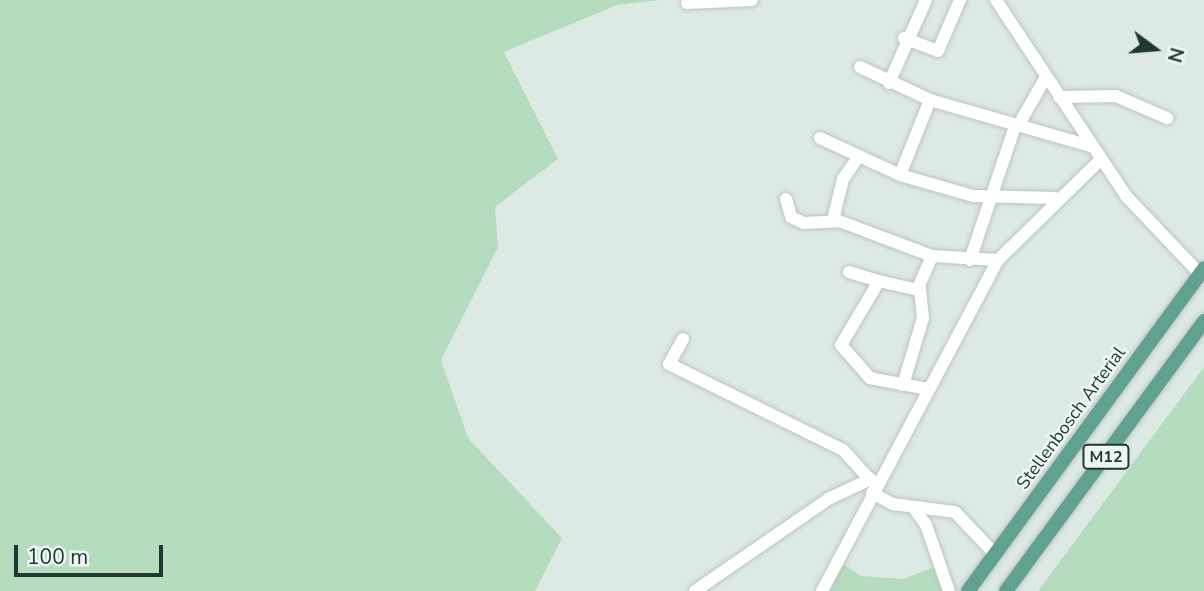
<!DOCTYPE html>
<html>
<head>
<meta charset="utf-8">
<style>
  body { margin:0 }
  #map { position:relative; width:1204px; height:591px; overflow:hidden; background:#ddeae4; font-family:"Nunito Sans",sans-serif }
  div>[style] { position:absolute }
  .green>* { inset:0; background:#b5dcbf }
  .roads { filter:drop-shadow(0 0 2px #bcc4c2) drop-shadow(0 0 2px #bcc4c2) }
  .minor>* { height:12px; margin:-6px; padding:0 6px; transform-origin:6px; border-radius:6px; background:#fff }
  .major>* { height:14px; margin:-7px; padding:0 7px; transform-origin:7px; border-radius:7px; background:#60a190 }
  span { translate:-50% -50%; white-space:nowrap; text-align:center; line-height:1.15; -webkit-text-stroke:5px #edf6f2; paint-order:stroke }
  .shield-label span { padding:2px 5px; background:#edf6f2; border:2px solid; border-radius:5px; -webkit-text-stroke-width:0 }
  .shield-label { font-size:16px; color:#1f3932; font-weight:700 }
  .street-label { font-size:18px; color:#1f3932 }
  .north { position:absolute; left:1120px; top:14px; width:70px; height:70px; -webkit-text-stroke:5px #edf6f2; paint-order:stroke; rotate:106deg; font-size:19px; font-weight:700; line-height:28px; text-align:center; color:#1f3932 }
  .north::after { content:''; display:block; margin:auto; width:24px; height:32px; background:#1f3932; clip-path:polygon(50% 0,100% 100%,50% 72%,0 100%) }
  .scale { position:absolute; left:14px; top:545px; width:149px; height:32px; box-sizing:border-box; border:4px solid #1f3932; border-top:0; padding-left:9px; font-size:21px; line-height:24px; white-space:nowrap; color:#1f3932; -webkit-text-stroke:5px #edf6f2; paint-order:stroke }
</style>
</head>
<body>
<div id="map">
  <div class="green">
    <i style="clip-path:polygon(0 0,660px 0,617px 5px,504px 52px,558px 159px,495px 207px,498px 247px,441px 360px,468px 438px,562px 538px,535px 591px,0 591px)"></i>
    <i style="clip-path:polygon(1204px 367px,1204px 591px,1038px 591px)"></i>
    <i style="clip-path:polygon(843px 564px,861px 576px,903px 579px,934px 567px,944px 591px,829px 591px)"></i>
  </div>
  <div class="roads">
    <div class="minor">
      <i style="left:996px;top:0;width:235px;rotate:56.4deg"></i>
      <i style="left:1126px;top:196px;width:108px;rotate:46.5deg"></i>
      <i style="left:687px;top:3px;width:65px;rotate:-2.6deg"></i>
      <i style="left:904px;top:38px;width:36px;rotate:21deg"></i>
      <i style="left:938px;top:51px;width:56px;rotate:-66.7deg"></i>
      <i style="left:860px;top:67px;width:77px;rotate:25.2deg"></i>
      <i style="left:930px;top:100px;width:166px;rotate:16deg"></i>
      <i style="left:889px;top:83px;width:91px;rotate:-66deg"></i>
      <i style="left:1059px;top:97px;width:57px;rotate:-1deg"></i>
      <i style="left:1116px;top:96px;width:56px;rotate:23.3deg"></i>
      <i style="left:1018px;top:126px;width:56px;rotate:-60.3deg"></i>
      <i style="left:820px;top:138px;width:88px;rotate:24.8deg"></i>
      <i style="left:900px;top:175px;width:76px;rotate:16deg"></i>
      <i style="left:973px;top:196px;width:82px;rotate:1.4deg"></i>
      <i style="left:900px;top:175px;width:81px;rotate:-68.2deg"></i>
      <i style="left:786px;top:199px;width:19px;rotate:74deg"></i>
      <i style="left:791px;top:217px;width:14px;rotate:25deg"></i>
      <i style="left:804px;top:223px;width:35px;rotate:-3deg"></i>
      <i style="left:839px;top:221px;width:99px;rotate:20.6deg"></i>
      <i style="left:932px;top:256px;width:66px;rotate:3.5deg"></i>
      <i style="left:833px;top:220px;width:42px;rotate:-76.3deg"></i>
      <i style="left:843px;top:179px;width:28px;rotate:-55deg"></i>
      <i style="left:970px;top:260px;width:141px;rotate:-71.4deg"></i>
      <i style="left:849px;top:272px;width:31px;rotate:17deg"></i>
      <i style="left:683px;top:339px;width:29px;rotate:119deg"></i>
      <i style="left:669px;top:364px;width:194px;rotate:26.3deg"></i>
      <i style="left:843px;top:450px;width:49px;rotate:47.5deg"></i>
      <i style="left:903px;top:385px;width:70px;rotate:-73.4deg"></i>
      <i style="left:923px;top:318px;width:30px;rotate:-96deg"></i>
      <i style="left:928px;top:389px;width:59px;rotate:-169.3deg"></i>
      <i style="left:870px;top:378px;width:44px;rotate:-131.3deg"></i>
      <i style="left:841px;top:345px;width:74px;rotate:-59.3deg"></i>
      <i style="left:879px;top:281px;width:39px;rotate:13deg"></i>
      <i style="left:917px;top:290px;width:37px;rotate:-66deg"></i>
      <i style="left:872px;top:493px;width:24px;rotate:28deg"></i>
      <i style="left:893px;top:504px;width:63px;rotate:7.4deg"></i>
      <i style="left:955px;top:512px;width:58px;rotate:46.4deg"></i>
      <i style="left:913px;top:507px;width:22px;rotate:54deg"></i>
      <i style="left:926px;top:525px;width:70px;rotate:70.8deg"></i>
      <i style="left:695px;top:591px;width:164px;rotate:-34.6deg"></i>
      <i style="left:830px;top:498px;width:45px;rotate:-24.9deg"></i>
      <i style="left:822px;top:591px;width:375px;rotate:-62deg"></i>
      <i style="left:998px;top:260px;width:143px;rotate:-44.4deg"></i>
    </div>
    <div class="major">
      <i style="left:968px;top:591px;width:400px;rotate:-53.8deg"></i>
      <i style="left:1006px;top:591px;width:335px;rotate:-53.7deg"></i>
    </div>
  </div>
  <div class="shield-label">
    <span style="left:1106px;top:457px">M12</span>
  </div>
  <div class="street-label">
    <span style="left:1071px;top:418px;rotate:-54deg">Stellenbosch Arterial</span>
  </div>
  <div class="north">N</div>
  <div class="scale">100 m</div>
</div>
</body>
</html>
